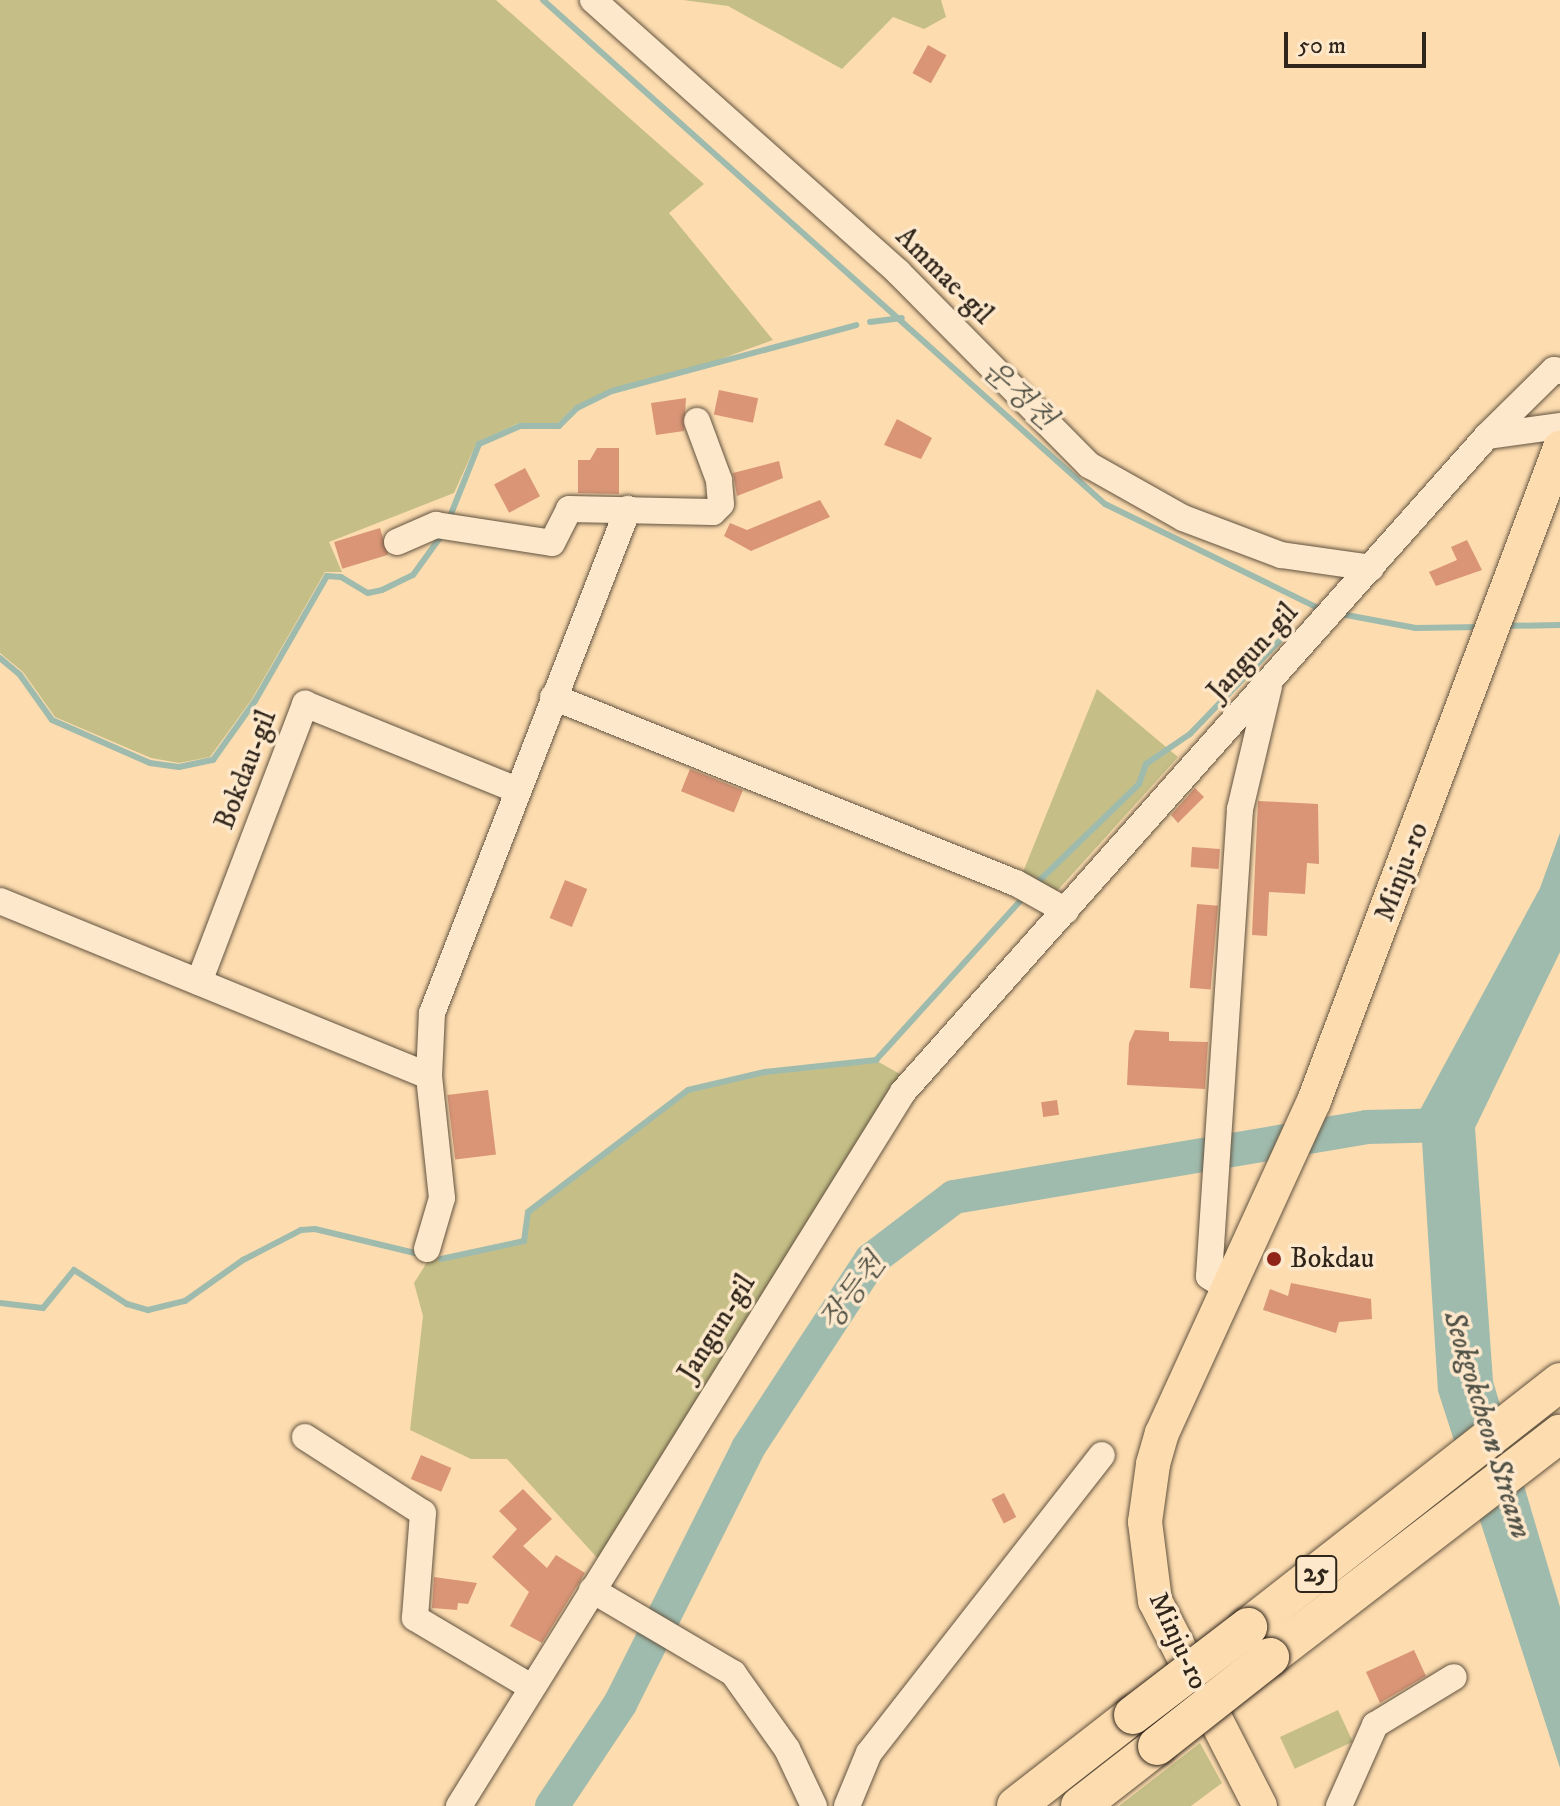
<!DOCTYPE html>
<html>
<head>
<meta charset="utf-8">
<style>
  body { margin:0 }
  #map { position:relative; width:1560px; height:1806px; overflow:hidden; background:#fddcaf; font-family:"IM FELL DW Pica","Noto Serif KR",serif }
  div>[style] { position:absolute }
  .green>* { inset:0; background:#c5bf87; transform-origin:0 0 }
  .water>* { inset:0; background:#9fbbad }
  .stream>* { height:6px; margin:-3px; padding:0 3px; transform-origin:3px; border-radius:3px; background:#9fbbad }
  .river>* { height:34px; margin:-17px; padding:0 17px; transform-origin:17px; border-radius:17px; background:#9fbbad }
  .building>* { inset:0; background:#d99576; transform-origin:0 0 }
  .roads { filter:drop-shadow(0 0 2px #625340) drop-shadow(0 0 2px #625340) }
  .minor>* { height:26px; margin:-13px; padding:0 13px; transform-origin:13px; border-radius:13px; background:#fee8cb }
  .major>* { height:34px; margin:-17px; padding:0 17px; transform-origin:17px; border-radius:17px; background:#fddcaf }
  .highway>* { height:38px; margin:-19px; padding:0 19px; transform-origin:19px; border-radius:19px; background:#fddcaf }
  .bridges { filter:drop-shadow(0 0 2px #2f251b) drop-shadow(0 0 2px #2f251b) }
  .highway-bridge>* { height:38px; margin:-19px; padding:0 19px; transform-origin:19px; border-radius:19px; background:#fddcaf }
  .dots>* { width:22px; height:22px; translate:-50% -50%; box-sizing:border-box; border:4px solid #fee8cb; border-radius:50% }
  span { translate:-50% -50%; white-space:nowrap; text-align:center; line-height:1.15; -webkit-text-stroke:7px #fee8cb; paint-order:stroke }
  .shield-label span { padding:2px 6px; background:#fee8cb; border:2px solid; border-radius:6px; -webkit-text-stroke-width:0 }
  .shield-label { font-size:26px; color:#2f251b; font-weight:700 }
  .street-label { font-size:28px; color:#2f251b }
  .poi-label { font-size:28px; color:#2f251b }
  .left { translate:0 -50%; text-align:left }
  .water-label { font-size:30px; color:#515247; font-style:italic }
  .scale { position:absolute; left:1284px; top:32px; width:142px; height:36px; box-sizing:border-box; border:4px solid #2f251b; border-top:0; padding-left:10px; font-size:24px; line-height:28px; white-space:nowrap; color:#2f251b; -webkit-text-stroke:6px #fee8cb; paint-order:stroke }
</style>
</head>
<body>
<div id="map">
  <div class="green">
    <i style="clip-path:polygon(0 0,496px 0,704px 184px,669px 213px,773px 340px,693px 369px,611px 389px,575px 406px,558px 423px,519px 423px,477px 442px,454px 493px,329px 542px,342px 572px,325px 572px,252px 699px,210px 757px,179px 763px,151px 758px,55px 717px,23px 672px,0 653px)"></i>
    <i style="clip-path:polygon(683px 0,941px 0,946px 17px,924px 29px,893px 17px,842px 69px,728px 6px)"></i>
    <i style="clip-path:polygon(1097px 689px,1178px 757px,1057px 891px,1021px 877px)"></i>
    <i style="clip-path:polygon(877px 1061px,907px 1078px,601px 1562px,507px 1459px,471px 1459px,410px 1430px,423px 1316px,414px 1283px,434px 1251px,440px 1262px,525px 1242px,530px 1213px,688px 1093px,765px 1074px)"></i>
    <i style="left:1338px;top:1710px;width:35px;height:64px;rotate:65deg"></i>
    <i style="clip-path:polygon(1200px 1743px,1222px 1783px,1191px 1806px,1119px 1806px)"></i>
  </div>
  <div class="water">
    <i style="clip-path:polygon(1560px 833px,1560px 952px,1475px 1128px,1493px 1381px,1560px 1607px,1560px 1768px,1438px 1391px,1420px 1110px,1540px 888px)"></i>
  </div>
  <div class="stream">
    <i style="left:543px;top:0;width:755px;rotate:41.89deg"></i>
    <i style="left:1105px;top:504px;width:242px;rotate:26deg"></i>
    <i style="left:870px;top:322px;width:32px;rotate:-7deg"></i>
    <i style="left:449px;top:519px;width:81px;rotate:-68.2deg"></i>
    <i style="left:479px;top:444px;width:45px;rotate:-23.7deg"></i>
    <i style="left:520px;top:426px;width:39px"></i>
    <i style="left:559px;top:426px;width:25px;rotate:-45deg"></i>
    <i style="left:577px;top:408px;width:39px;rotate:-26deg"></i>
    <i style="left:612px;top:391px;width:253px;rotate:-15.1deg"></i>
    <i style="left:1341px;top:614px;width:76px;rotate:10.6deg"></i>
    <i style="left:1416px;top:628px;width:64px;rotate:-0.9deg"></i>
    <i style="left:1503px;top:626px;width:57px;rotate:-1deg"></i>
    <i style="left:0;top:658px;width:26px;rotate:40deg"></i>
    <i style="left:20px;top:675px;width:55px;rotate:54.6deg"></i>
    <i style="left:52px;top:720px;width:107px;rotate:23.7deg"></i>
    <i style="left:150px;top:763px;width:29px;rotate:8deg"></i>
    <i style="left:179px;top:767px;width:35px;rotate:-12deg"></i>
    <i style="left:213px;top:760px;width:72px;rotate:-54.6deg"></i>
    <i style="left:255px;top:701px;width:144px;rotate:-60.1deg"></i>
    <i style="left:327px;top:576px;width:14px;rotate:4deg"></i>
    <i style="left:341px;top:577px;width:31px;rotate:31deg"></i>
    <i style="left:368px;top:593px;width:14px;rotate:-12deg"></i>
    <i style="left:382px;top:590px;width:34px;rotate:-26deg"></i>
    <i style="left:413px;top:575px;width:49px;rotate:-54.1deg"></i>
    <i style="left:1039px;top:881px;width:139px;rotate:-44.1deg"></i>
    <i style="left:1139px;top:784px;width:21px;rotate:-71deg"></i>
    <i style="left:1146px;top:764px;width:53px;rotate:-34.3deg"></i>
    <i style="left:1190px;top:734px;width:133px;rotate:-46.2deg"></i>
    <i style="left:441px;top:1259px;width:85px;rotate:-12.2deg"></i>
    <i style="left:524px;top:1241px;width:29px;rotate:-82deg"></i>
    <i style="left:528px;top:1212px;width:201px;rotate:-37.3deg"></i>
    <i style="left:688px;top:1090px;width:79px;rotate:-13.2deg"></i>
    <i style="left:765px;top:1072px;width:112px;rotate:-6.2deg"></i>
    <i style="left:876px;top:1060px;width:220px;rotate:-47.8deg"></i>
    <i style="left:0;top:1303px;width:43px;rotate:6.6deg"></i>
    <i style="left:43px;top:1308px;width:49px;rotate:-50.8deg"></i>
    <i style="left:74px;top:1270px;width:63px;rotate:32.7deg"></i>
    <i style="left:127px;top:1304px;width:22px;rotate:16deg"></i>
    <i style="left:148px;top:1310px;width:38px;rotate:-14deg"></i>
    <i style="left:185px;top:1301px;width:71px;rotate:-35.3deg"></i>
    <i style="left:243px;top:1260px;width:65px;rotate:-27.3deg"></i>
    <i style="left:301px;top:1230px;width:14px;rotate:-4deg"></i>
    <i style="left:315px;top:1229px;width:107px;rotate:13.5deg"></i>
  </div>
  <div class="river">
    <i style="left:552px;top:1806px;width:123px;rotate:-56.3deg"></i>
    <i style="left:620px;top:1704px;width:286px;rotate:-63.4deg"></i>
    <i style="left:748px;top:1448px;width:225px;rotate:-56.8deg"></i>
    <i style="left:871px;top:1260px;width:104px;rotate:-37.2deg"></i>
    <i style="left:954px;top:1197px;width:418px;rotate:-9.6deg"></i>
    <i style="left:1366px;top:1127px;width:87px;rotate:-1.3deg"></i>
  </div>
  <div class="building">
    <i style="left:928px;top:45px;width:21px;height:32px;rotate:29deg"></i>
    <i style="left:719px;top:390px;width:40px;height:25px;rotate:12deg"></i>
    <i style="clip-path:polygon(686px 398px,684px 431px,656px 435px,651px 403px)"></i>
    <i style="clip-path:polygon(897px 419px,932px 438px,921px 459px,884px 445px)"></i>
    <i style="clip-path:polygon(597px 448px,619px 448px,619px 494px,578px 493px,578px 460px,590px 460px)"></i>
    <i style="clip-path:polygon(779px 461px,783px 478px,737px 496px,733px 473px)"></i>
    <i style="left:525px;top:468px;width:32px;height:35px;rotate:62deg"></i>
    <i style="clip-path:polygon(820px 500px,830px 517px,751px 551px,724px 536px,730px 523px,747px 530px)"></i>
    <i style="left:380px;top:528px;width:28px;height:48px;rotate:73deg"></i>
    <i style="clip-path:polygon(1467px 540px,1482px 570px,1436px 586px,1429px 572px,1457px 560px,1451px 547px)"></i>
    <i style="left:690px;top:769px;width:57px;height:24px;rotate:22deg"></i>
    <i style="clip-path:polygon(1195px 788px,1204px 797px,1178px 823px,1171px 815px)"></i>
    <i style="clip-path:polygon(1258px 801px,1318px 804px,1319px 864px,1307px 863px,1305px 894px,1269px 892px,1267px 936px,1252px 935px)"></i>
    <i style="left:1192px;top:847px;width:28px;height:20px;rotate:4deg"></i>
    <i style="left:565px;top:880px;width:24px;height:41px;rotate:22deg"></i>
    <i style="left:1197px;top:904px;width:21px;height:84px;rotate:5deg"></i>
    <i style="clip-path:polygon(1135px 1030px,1169px 1032px,1169px 1041px,1208px 1042px,1205px 1089px,1127px 1085px,1129px 1043px)"></i>
    <i style="left:488px;top:1090px;width:65px;height:41px;rotate:83deg"></i>
    <i style="left:1057px;top:1100px;width:15px;height:16px;rotate:82deg"></i>
    <i style="clip-path:polygon(1291px 1283px,1371px 1299px,1372px 1319px,1339px 1322px,1336px 1333px,1263px 1310px,1270px 1289px,1288px 1296px)"></i>
    <i style="left:421px;top:1455px;width:33px;height:26px;rotate:23deg"></i>
    <i style="clip-path:polygon(523px 1489px,552px 1519px,523px 1546px,547px 1568px,556px 1555px,585px 1573px,542px 1643px,510px 1626px,529px 1592px,492px 1557px,517px 1529px,499px 1511px)"></i>
    <i style="left:1004px;top:1493px;width:27px;height:14px;rotate:63deg"></i>
    <i style="clip-path:polygon(434px 1577px,477px 1583px,468px 1604px,458px 1603px,457px 1610px,432px 1608px)"></i>
    <i style="clip-path:polygon(1414px 1650px,1426px 1676px,1380px 1703px,1366px 1672px)"></i>
  </div>
  <div class="roads">
    <div class="minor">
      <i style="left:593px;top:0;width:409px;rotate:41.7deg"></i>
      <i style="left:898px;top:272px;width:272px;rotate:45.3deg"></i>
      <i style="left:1089px;top:465px;width:108px;rotate:29.4deg"></i>
      <i style="left:1183px;top:518px;width:105px;rotate:20.7deg"></i>
      <i style="left:1281px;top:555px;width:91px;rotate:8.2deg"></i>
      <i style="left:1487px;top:436px;width:74px;rotate:-7.8deg"></i>
      <i style="left:397px;top:542px;width:43px;rotate:-23.6deg"></i>
      <i style="left:436px;top:525px;width:117px;rotate:8.8deg"></i>
      <i style="left:552px;top:543px;width:38px;rotate:-63deg"></i>
      <i style="left:569px;top:509px;width:144px;rotate:1.2deg"></i>
      <i style="left:713px;top:512px;width:11px;rotate:-45deg"></i>
      <i style="left:721px;top:504px;width:24px;rotate:-95deg"></i>
      <i style="left:719px;top:480px;width:63px;rotate:-110.4deg"></i>
      <i style="left:553px;top:697px;width:499px;rotate:21.9deg"></i>
      <i style="left:1016px;top:883px;width:57px;rotate:29.2deg"></i>
      <i style="left:0;top:901px;width:463px;rotate:22.2deg"></i>
      <i style="left:199px;top:982px;width:298px;rotate:-69.1deg"></i>
      <i style="left:305px;top:704px;width:229px;rotate:22.1deg"></i>
      <i style="left:427px;top:1249px;width:53px;rotate:-73.6deg"></i>
      <i style="left:442px;top:1198px;width:123px;rotate:-96.1deg"></i>
      <i style="left:429px;top:1076px;width:63px;rotate:-87.3deg"></i>
      <i style="left:432px;top:1013px;width:541px;rotate:-68.75deg"></i>
      <i style="left:1231px;top:1290px;width:26px;rotate:-148deg"></i>
      <i style="left:1209px;top:1276px;width:468px;rotate:-86.2deg"></i>
      <i style="left:1240px;top:809px;width:126px;rotate:-76.7deg"></i>
      <i style="left:305px;top:1437px;width:140px;rotate:32.8deg"></i>
      <i style="left:423px;top:1513px;width:105px;rotate:94.4deg"></i>
      <i style="left:415px;top:1618px;width:135px;rotate:30.7deg"></i>
      <i style="left:592px;top:1590px;width:164px;rotate:30.5deg"></i>
      <i style="left:733px;top:1673px;width:93px;rotate:54.6deg"></i>
      <i style="left:787px;top:1749px;width:63px;rotate:64.7deg"></i>
      <i style="left:459px;top:1806px;width:841px;rotate:-58.12deg"></i>
      <i style="left:903px;top:1092px;width:878px;rotate:-48.32deg"></i>
      <i style="left:1487px;top:436px;width:94px;rotate:-44.6deg"></i>
      <i style="left:1554px;top:370px;width:6px;rotate:9deg"></i>
      <i style="left:847px;top:1806px;width:57px;rotate:-67.5deg"></i>
      <i style="left:869px;top:1753px;width:378px;rotate:-52deg"></i>
      <i style="left:1339px;top:1806px;width:89px;rotate:-66deg"></i>
      <i style="left:1375px;top:1725px;width:92px;rotate:-31.3deg"></i>
    </div>
    <div class="major">
      <i style="left:1260px;top:1806px;width:230px;rotate:-117.1deg"></i>
      <i style="left:1155px;top:1601px;width:80px;rotate:-97.2deg"></i>
      <i style="left:1145px;top:1522px;width:59px;rotate:-82.1deg"></i>
      <i style="left:1153px;top:1464px;width:32px;rotate:-74deg"></i>
      <i style="left:1162px;top:1433px;width:365px;rotate:-65.4deg"></i>
      <i style="left:1314px;top:1101px;width:698px;rotate:-69.36deg"></i>
    </div>
    <div class="highway">
      <i style="left:1248px;top:1627px;width:397px;rotate:-38.1deg"></i>
      <i style="left:1270px;top:1657px;width:366px;rotate:-37.6deg"></i>
      <i style="left:1016px;top:1806px;width:148px;rotate:-37.9deg"></i>
      <i style="left:1080px;top:1806px;width:98px;rotate:-37.9deg"></i>
    </div>
  </div>
  <div class="bridges">
    <div class="highway-bridge">
      <i style="left:1133px;top:1715px;width:145px;rotate:-37.4deg"></i>
      <i style="left:1157px;top:1746px;width:144px;rotate:-38.2deg"></i>
    </div>
  </div>
  <div class="dots">
    <i style="left:1274px;top:1259px;background:#8f2418"></i>
  </div>
  <div class="shield-label">
    <span style="left:1316px;top:1574px">25</span>
  </div>
  <div class="street-label">
    <span style="left:944px;top:276px;rotate:45deg">Ammae-gil</span>
    <span style="left:1253px;top:652px;rotate:-48deg">Jangun-gil</span>
    <span style="left:246px;top:770px;rotate:-69deg">Bokdau-gil</span>
    <span style="left:1402px;top:872px;rotate:-69deg">Minju-ro</span>
    <span style="left:717px;top:1328px;rotate:-58deg">Jangun-gil</span>
    <span style="left:1178px;top:1641px;rotate:65deg">Minju-ro</span>
  </div>
  <div class="poi-label">
    <span class="left" style="left:1290px;top:1259px">Bokdau</span>
  </div>
  <div class="water-label">
    <span style="left:1018px;top:396px;rotate:42deg">운정천</span>
    <span style="left:854px;top:1293px;rotate:-53deg">장등천</span>
    <span style="left:1486px;top:1425px;rotate:73deg">Seokgokcheon Stream</span>
  </div>
  <div class="scale">50 m</div>
</div>
</body>
</html>
